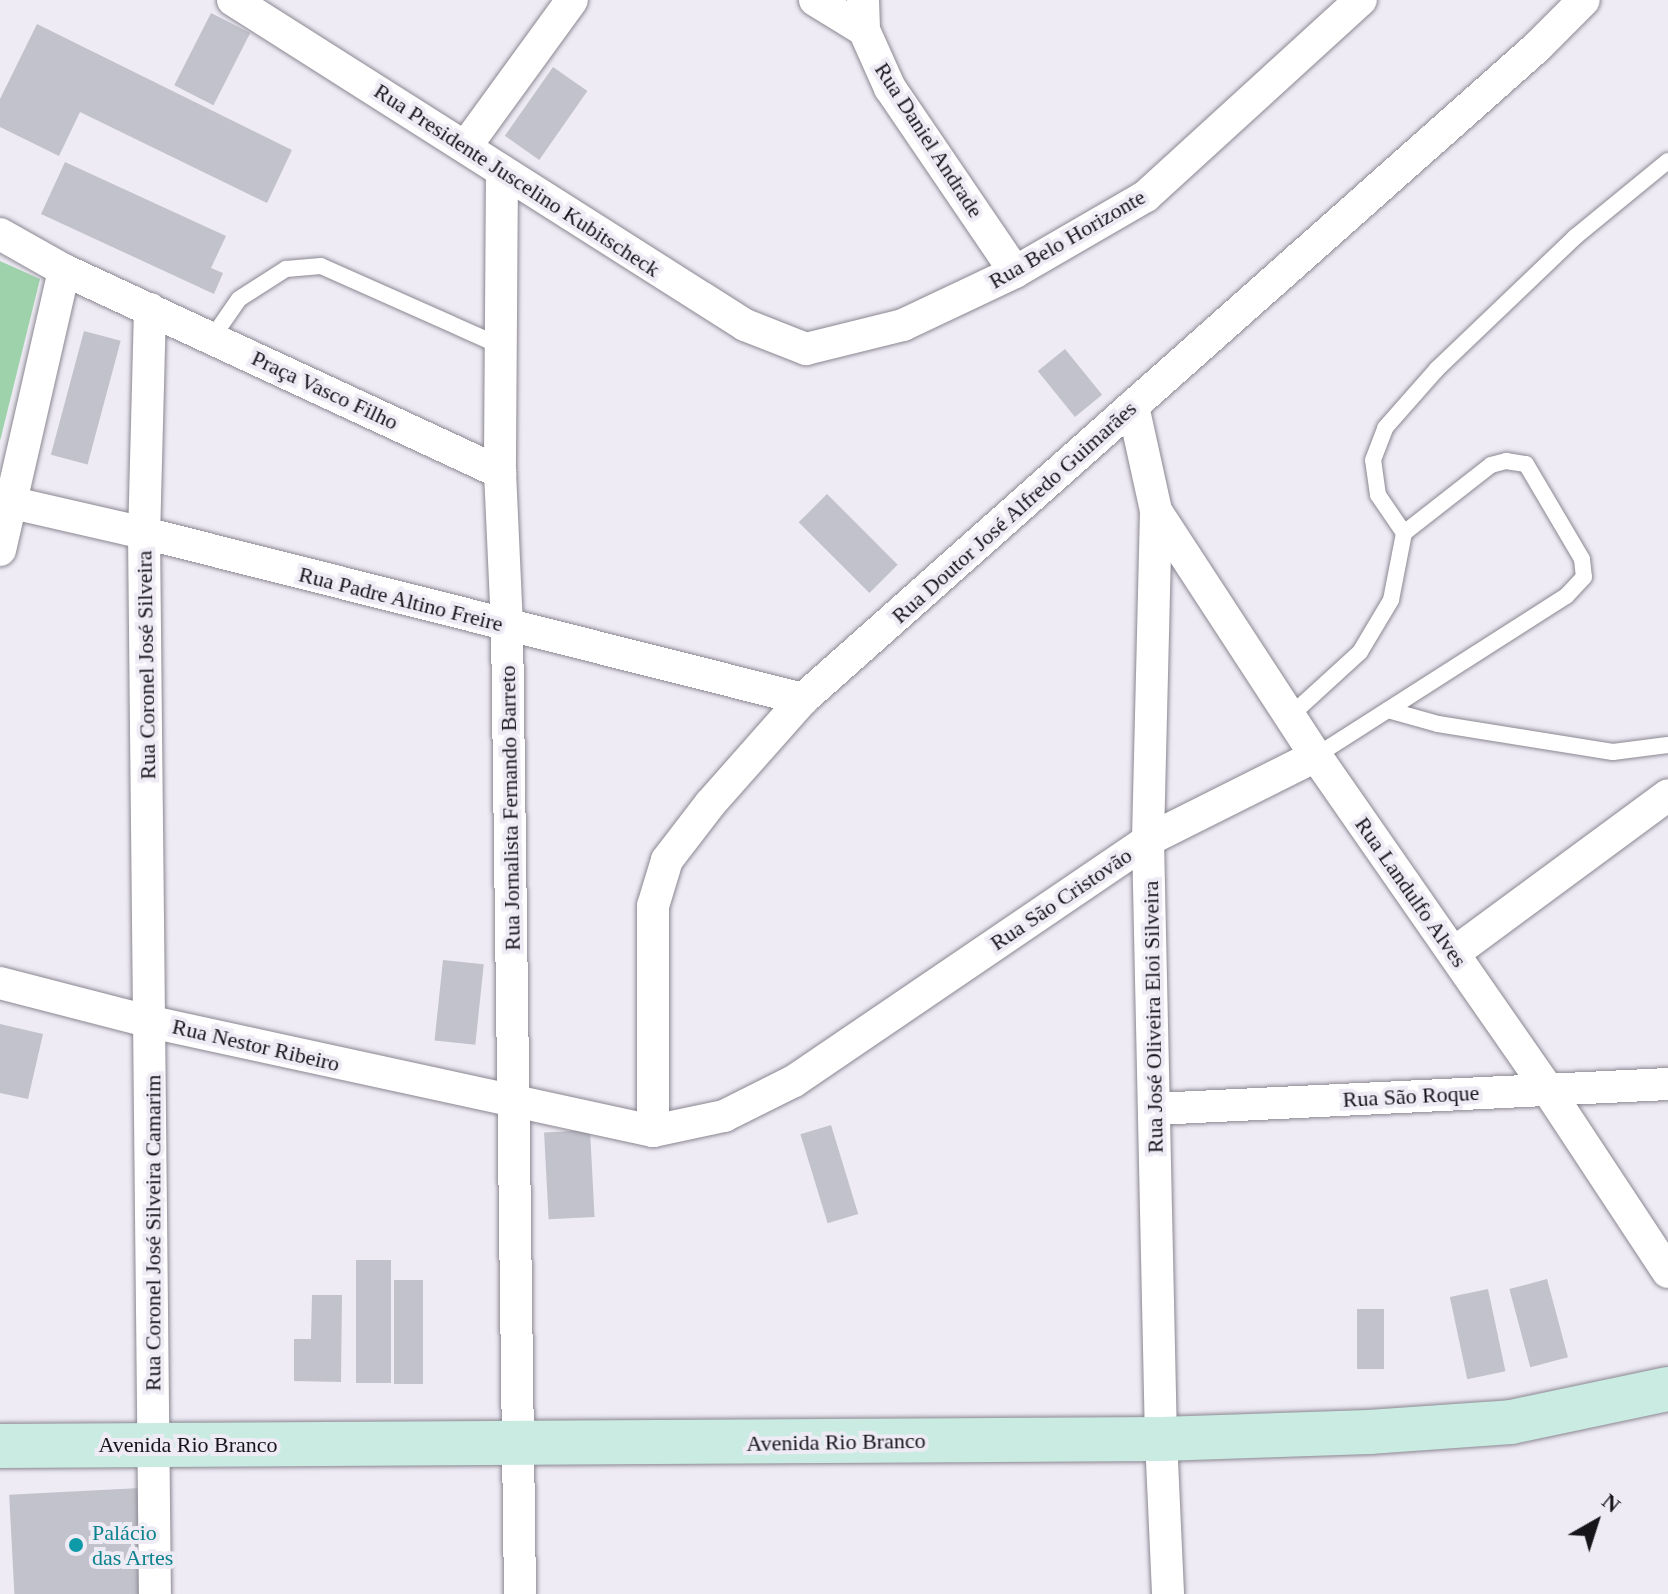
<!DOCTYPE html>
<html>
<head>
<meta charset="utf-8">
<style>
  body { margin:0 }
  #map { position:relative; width:1668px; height:1594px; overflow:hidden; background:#eeebf5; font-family:Georgia,serif }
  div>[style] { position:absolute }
  .green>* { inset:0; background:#9ed2aa }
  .building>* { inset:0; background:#c2c2cc; transform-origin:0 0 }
  .roads { filter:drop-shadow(0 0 2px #8b8791) drop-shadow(0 0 2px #8b8791) }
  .service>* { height:16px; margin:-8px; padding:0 8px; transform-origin:8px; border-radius:8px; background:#fff }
  .minor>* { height:32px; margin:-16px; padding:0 16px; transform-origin:16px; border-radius:16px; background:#fff }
  .secondary>* { height:44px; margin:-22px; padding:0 22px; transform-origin:22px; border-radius:22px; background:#c9ebe2 }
  .dots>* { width:22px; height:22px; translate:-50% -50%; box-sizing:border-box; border:4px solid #eeebf5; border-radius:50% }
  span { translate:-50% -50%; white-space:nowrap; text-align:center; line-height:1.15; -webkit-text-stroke:8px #eeebf5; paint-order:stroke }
  .street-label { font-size:22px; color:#161519 }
  .culture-label { font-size:22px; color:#0d838f }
  .left { translate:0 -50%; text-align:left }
  .north { position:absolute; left:1556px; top:1482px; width:80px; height:80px; -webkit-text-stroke:6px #eeebf5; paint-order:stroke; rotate:39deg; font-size:22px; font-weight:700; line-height:32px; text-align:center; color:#161519 }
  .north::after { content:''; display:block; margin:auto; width:28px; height:36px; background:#161519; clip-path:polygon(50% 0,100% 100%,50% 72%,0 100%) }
</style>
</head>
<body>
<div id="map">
  <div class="green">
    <i style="clip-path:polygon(0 261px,40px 279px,0 441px)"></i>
  </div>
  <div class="building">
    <i style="left:211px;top:13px;width:44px;height:81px;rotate:27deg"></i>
    <i style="clip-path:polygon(37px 24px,292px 150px,267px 203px,80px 112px,59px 156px,0 127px,0 99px)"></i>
    <i style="left:553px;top:67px;width:42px;height:84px;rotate:35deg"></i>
    <i style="clip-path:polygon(65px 162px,226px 236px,211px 268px,223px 273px,214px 294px,41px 214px)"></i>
    <i style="left:84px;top:331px;width:38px;height:128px;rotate:15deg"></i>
    <i style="left:1065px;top:349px;width:59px;height:35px;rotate:51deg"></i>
    <i style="left:827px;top:494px;width:100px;height:40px;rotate:45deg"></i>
    <i style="left:443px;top:960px;width:41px;height:81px;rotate:6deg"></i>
    <i style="clip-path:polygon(0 1024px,43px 1034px,28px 1099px,0 1093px)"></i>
    <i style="left:831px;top:1125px;width:93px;height:32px;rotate:73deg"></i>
    <i style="left:590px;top:1130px;width:87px;height:46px;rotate:87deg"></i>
    <i style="left:356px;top:1260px;width:35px;height:123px"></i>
    <i style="left:1547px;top:1279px;width:81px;height:39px;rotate:75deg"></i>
    <i style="left:394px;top:1280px;width:29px;height:104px"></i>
    <i style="left:1488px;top:1289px;width:84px;height:39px;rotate:78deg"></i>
    <i style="clip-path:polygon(312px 1295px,342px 1295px,341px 1382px,294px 1381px,294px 1339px,311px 1339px)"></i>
    <i style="left:1357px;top:1309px;width:27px;height:60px"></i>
    <i style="left:140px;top:1488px;width:106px;height:131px;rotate:87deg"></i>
  </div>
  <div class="roads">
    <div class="service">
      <i style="left:212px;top:338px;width:47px;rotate:-55.3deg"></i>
      <i style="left:239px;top:299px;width:56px;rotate:-32.6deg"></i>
      <i style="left:286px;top:269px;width:35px;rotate:-5deg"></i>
      <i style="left:321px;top:266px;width:197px;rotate:24deg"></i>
      <i style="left:1404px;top:533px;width:46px;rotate:-124.4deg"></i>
      <i style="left:1378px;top:495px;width:35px;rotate:-98deg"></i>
      <i style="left:1373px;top:460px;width:34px;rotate:-69deg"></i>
      <i style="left:1385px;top:428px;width:79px;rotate:-48.6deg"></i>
      <i style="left:1437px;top:369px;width:191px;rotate:-43.7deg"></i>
      <i style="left:1575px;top:237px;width:120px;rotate:-39.3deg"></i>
      <i style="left:1388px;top:710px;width:52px;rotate:15.6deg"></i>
      <i style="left:1438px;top:724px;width:177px;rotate:9.1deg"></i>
      <i style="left:1613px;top:752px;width:55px;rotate:-7.3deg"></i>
      <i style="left:1290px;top:716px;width:95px;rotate:-42.4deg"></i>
      <i style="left:1360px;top:652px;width:61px;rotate:-59.2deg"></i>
      <i style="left:1391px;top:600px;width:68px;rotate:-79deg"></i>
      <i style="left:1404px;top:533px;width:110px;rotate:-38deg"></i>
      <i style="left:1491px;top:465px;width:16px;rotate:-15deg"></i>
      <i style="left:1506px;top:461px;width:20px;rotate:9deg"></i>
      <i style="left:1526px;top:464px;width:110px;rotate:59.5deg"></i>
      <i style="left:1582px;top:559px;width:18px;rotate:84deg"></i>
      <i style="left:1584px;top:577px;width:26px;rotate:133deg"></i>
      <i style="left:1566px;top:596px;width:297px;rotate:147.4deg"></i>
    </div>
    <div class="minor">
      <i style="left:233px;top:0;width:606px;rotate:32.41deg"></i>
      <i style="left:745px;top:325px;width:66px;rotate:21.5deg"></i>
      <i style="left:806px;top:349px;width:100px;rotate:-13.9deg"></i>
      <i style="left:903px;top:325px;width:124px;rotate:-25.3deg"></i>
      <i style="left:1015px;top:272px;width:151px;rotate:-30.1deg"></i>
      <i style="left:1146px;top:196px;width:291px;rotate:-42.4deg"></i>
      <i style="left:815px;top:0;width:57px;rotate:31.5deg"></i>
      <i style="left:863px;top:0;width:30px;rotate:88deg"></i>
      <i style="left:864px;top:30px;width:64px;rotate:65.9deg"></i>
      <i style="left:890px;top:88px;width:222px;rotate:55.8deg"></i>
      <i style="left:466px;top:146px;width:180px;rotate:-54deg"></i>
      <i style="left:502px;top:171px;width:301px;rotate:90.4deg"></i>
      <i style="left:500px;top:472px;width:154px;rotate:87.4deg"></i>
      <i style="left:507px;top:626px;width:968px;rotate:89.23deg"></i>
      <i style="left:0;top:234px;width:73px;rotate:29.4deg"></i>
      <i style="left:64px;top:270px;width:481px;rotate:24.9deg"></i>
      <i style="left:150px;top:309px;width:224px;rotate:91.5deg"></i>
      <i style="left:144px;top:533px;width:1061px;rotate:89.41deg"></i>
      <i style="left:1133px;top:406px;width:107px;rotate:77.6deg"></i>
      <i style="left:1156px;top:511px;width:329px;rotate:91.4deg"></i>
      <i style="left:1148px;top:840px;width:599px;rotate:88.76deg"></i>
      <i style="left:1161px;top:1439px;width:155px;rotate:87.4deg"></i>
      <i style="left:0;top:500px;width:148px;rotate:12.9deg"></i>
      <i style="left:144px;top:533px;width:680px;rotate:14.14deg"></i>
      <i style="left:1156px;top:511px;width:293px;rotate:56.9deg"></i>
      <i style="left:1316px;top:756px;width:407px;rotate:55.2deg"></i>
      <i style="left:1548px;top:1090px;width:218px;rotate:56.6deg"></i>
      <i style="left:0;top:550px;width:287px;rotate:-77.1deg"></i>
      <i style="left:1454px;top:953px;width:266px;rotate:-36.4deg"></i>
      <i style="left:0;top:983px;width:156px;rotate:14.5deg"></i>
      <i style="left:151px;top:1022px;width:514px;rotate:12.25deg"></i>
      <i style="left:653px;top:1131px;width:73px;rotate:-11.9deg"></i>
      <i style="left:724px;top:1116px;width:78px;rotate:-26.6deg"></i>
      <i style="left:794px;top:1081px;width:428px;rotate:-34.2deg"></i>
      <i style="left:1148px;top:840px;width:188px;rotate:-26.6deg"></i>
      <i style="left:1155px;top:1109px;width:514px;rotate:-2.79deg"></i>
      <i style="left:653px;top:1131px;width:225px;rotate:-90deg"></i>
      <i style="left:653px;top:906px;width:48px;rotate:-73.1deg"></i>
      <i style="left:667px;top:860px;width:71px;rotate:-52.5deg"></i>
      <i style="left:710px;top:804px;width:140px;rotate:-48.5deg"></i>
      <i style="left:803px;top:699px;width:982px;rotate:-41.61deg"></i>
      <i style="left:1537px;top:47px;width:66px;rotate:-45deg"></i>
    </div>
    <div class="secondary">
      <i style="left:0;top:1446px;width:1161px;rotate:-0.35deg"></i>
      <i style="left:1161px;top:1439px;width:208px;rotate:-1.9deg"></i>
      <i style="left:1369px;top:1432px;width:142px;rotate:-4deg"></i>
      <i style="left:1511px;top:1422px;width:160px;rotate:-11.9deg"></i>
    </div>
  </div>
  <div class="dots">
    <i style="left:76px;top:1545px;background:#0f9aa8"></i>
  </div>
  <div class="street-label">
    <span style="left:929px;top:140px;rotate:57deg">Rua Daniel Andrade</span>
    <span style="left:517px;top:180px;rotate:33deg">Rua Presidente Juscelino Kubitscheck</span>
    <span style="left:1067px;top:239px;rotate:-30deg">Rua Belo Horizonte</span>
    <span style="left:325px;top:390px;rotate:25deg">Praça Vasco Filho</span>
    <span style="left:1014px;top:512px;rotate:-42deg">Rua Doutor José Alfredo Guimarães</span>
    <span style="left:401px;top:599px;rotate:14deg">Rua Padre Altino Freire</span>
    <span style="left:146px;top:665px;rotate:-91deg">Rua Coronel José Silveira</span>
    <span style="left:510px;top:808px;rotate:-91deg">Rua Jornalista Fernando Barreto</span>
    <span style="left:1411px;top:892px;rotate:55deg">Rua Landulfo Alves</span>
    <span style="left:1061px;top:899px;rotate:-34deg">Rua São Cristovão</span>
    <span style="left:1153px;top:1017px;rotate:-91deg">Rua José Oliveira Eloi Silveira</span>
    <span style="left:256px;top:1045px;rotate:13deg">Rua Nestor Ribeiro</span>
    <span style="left:1411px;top:1096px;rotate:-3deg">Rua São Roque</span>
    <span style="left:153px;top:1233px;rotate:-90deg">Rua Coronel José Silveira Camarim</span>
    <span style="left:836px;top:1442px;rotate:-1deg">Avenida Rio Branco</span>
    <span style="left:188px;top:1445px">Avenida Rio Branco</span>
  </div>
  <div class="culture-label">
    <span class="left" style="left:92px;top:1545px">Palácio<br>das Artes</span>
  </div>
  <div class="north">N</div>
</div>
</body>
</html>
